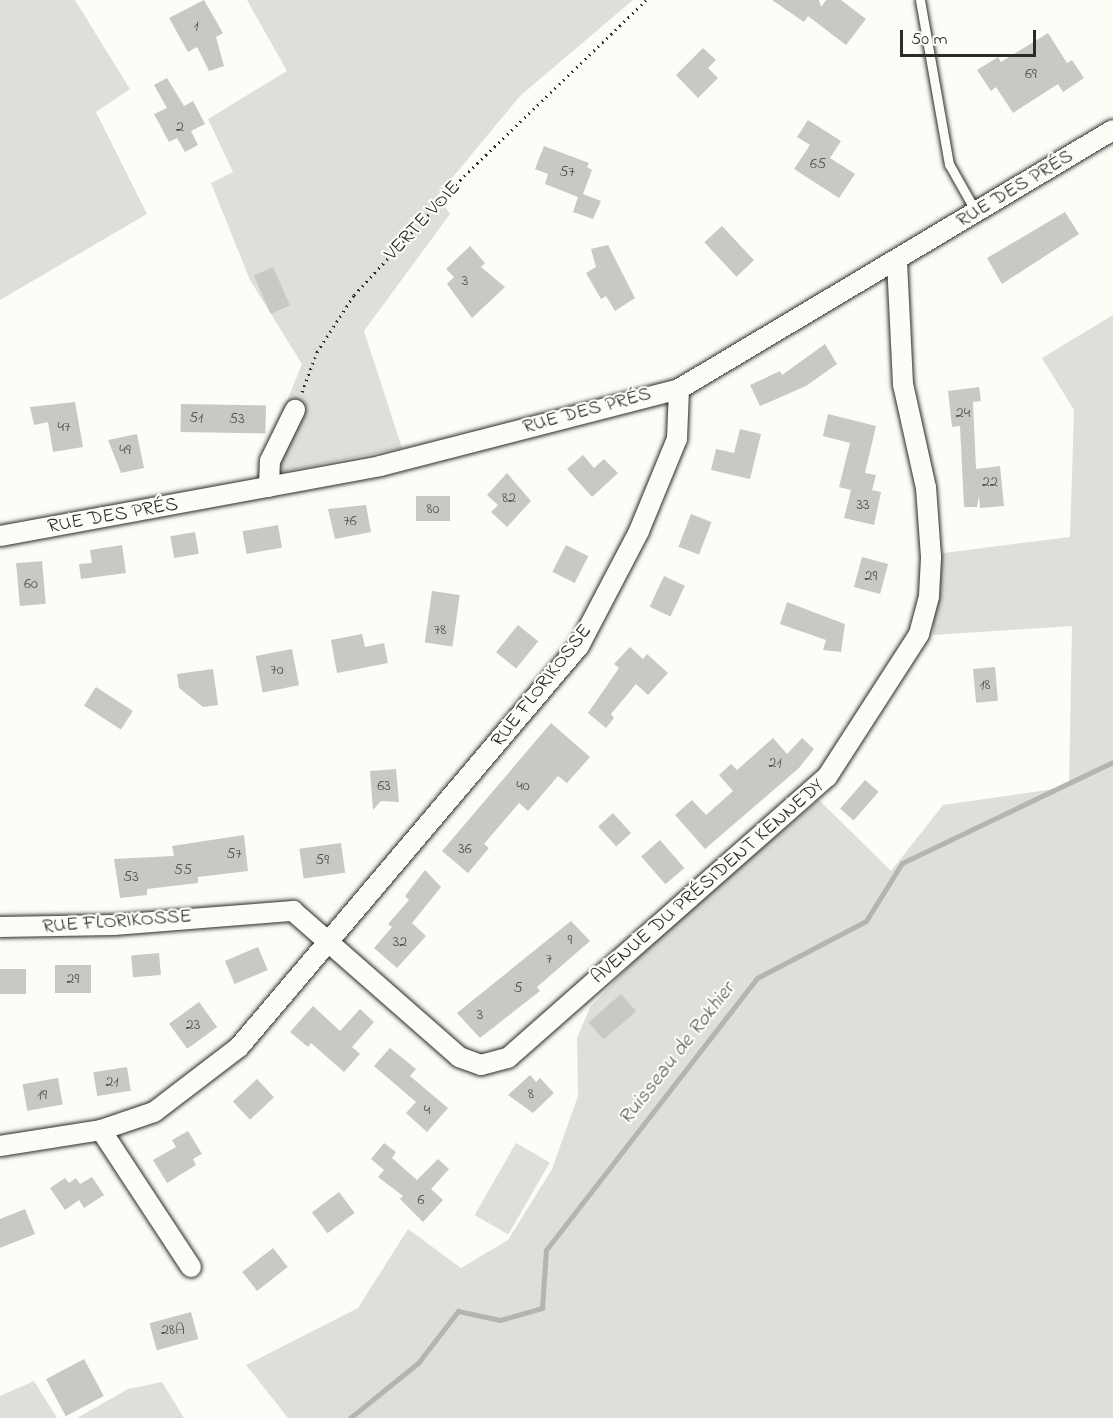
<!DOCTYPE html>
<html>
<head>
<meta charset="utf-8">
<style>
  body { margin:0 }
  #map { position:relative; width:1113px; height:1418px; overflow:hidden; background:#fdfcf7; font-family:"Indie Flower",sans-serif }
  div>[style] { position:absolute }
  .green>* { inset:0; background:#dfdeda; transform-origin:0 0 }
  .stream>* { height:5px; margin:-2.5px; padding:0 2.5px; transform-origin:2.5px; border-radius:2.5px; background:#b5b4b1 }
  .building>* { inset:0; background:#c9c8c4; transform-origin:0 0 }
  .path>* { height:3px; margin-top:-1.5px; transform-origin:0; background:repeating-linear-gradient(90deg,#2b2b2b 0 1.5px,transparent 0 6px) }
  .roads { filter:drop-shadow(0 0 2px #2b2b2b) drop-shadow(0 0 2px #2b2b2b) }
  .service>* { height:9px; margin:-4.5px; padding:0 4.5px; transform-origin:4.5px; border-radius:4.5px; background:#fdfcf7 }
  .minor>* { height:20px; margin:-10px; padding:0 10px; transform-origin:10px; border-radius:10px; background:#fdfcf7 }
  span { translate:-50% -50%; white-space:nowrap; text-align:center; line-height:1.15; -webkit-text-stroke:4.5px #fdfcf7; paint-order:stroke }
  .number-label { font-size:16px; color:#525251 }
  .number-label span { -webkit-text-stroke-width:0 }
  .street-label { font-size:20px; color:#2b2b2b }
  .water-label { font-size:21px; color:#5b5b5a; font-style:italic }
  .scale { position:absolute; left:900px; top:30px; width:136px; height:27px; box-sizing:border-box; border:3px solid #2b2b2b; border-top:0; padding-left:8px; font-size:18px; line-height:21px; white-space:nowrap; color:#2b2b2b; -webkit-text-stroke:4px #fdfcf7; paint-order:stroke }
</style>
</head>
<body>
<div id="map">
  <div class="green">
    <i style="clip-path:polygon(0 0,75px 0,130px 89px,96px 112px,147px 214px,0 300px)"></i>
    <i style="clip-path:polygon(247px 0,633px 0,520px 96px,438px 195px,450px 214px,364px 331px,402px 448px,256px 477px,302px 364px,250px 280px,211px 183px,233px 172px,208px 119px,287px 71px)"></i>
    <i style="clip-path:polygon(1113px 315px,1113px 1418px,288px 1418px,246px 1365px,358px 1308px,408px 1229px,461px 1268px,508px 1240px,552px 1169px,578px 1096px,577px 1038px,590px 1007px,661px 933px,819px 800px,891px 871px,943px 805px,1069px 787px,1072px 626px,933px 635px,936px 554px,1070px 537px,1074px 410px,1042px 358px)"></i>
    <i style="left:516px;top:1143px;width:39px;height:83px;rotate:30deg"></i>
    <i style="clip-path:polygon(34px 1381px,57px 1418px,0 1418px,0 1396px)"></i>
    <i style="clip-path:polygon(162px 1382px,184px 1418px,77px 1418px,128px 1389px)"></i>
  </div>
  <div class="stream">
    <i style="left:350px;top:1418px;width:87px;rotate:-39deg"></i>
    <i style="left:418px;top:1363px;width:66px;rotate:-52.4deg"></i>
    <i style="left:458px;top:1311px;width:43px;rotate:12.1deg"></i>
    <i style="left:500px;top:1320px;width:44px;rotate:-15.9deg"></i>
    <i style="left:542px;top:1308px;width:58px;rotate:-86.1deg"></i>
    <i style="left:546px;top:1250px;width:344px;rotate:-52.2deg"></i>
    <i style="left:757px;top:978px;width:123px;rotate:-27.6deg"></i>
    <i style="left:866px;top:921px;width:68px;rotate:-58.2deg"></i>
    <i style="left:902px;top:863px;width:234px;rotate:-25.6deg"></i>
  </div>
  <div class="building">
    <i style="clip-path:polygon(204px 0,223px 33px,216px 37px,224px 66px,209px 71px,197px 47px,188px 52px,169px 18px)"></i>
    <i style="clip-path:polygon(772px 0,819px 0,821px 7px,826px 0,841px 0,866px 19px,846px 45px,808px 16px,804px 22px)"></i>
    <i style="clip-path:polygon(1048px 33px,1067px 63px,1072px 60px,1084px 78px,1063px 92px,1058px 84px,1013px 113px,996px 87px,991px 91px,977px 70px,998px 57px,1001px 62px)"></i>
    <i style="clip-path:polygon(703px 48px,716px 60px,708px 68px,718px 78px,698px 98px,676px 75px)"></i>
    <i style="clip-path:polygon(167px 78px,184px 106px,193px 101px,205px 124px,191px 131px,198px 145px,185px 152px,177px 138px,169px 142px,154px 114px,167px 108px,154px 85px)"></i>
    <i style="clip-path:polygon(808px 120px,841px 141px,830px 158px,855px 174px,839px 198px,794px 169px,810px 145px,797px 137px)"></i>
    <i style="clip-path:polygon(544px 146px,589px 163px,587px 167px,592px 170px,583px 194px,601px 201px,593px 219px,573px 212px,578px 197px,545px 184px,548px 174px,535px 169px)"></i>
    <i style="clip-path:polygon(1065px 212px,1079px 234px,1002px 284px,987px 258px)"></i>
    <i style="left:722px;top:226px;width:47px;height:24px;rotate:47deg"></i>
    <i style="clip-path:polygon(608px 245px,635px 298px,615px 311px,606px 296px,601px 299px,586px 273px,596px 267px,591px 249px)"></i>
    <i style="clip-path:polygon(470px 246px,485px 263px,481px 267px,505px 287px,472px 318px,447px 284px,454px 277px,446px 269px)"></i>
    <i style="left:273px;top:267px;width:42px;height:21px;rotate:66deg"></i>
    <i style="clip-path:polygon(825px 344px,837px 364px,806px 386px,760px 406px,750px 385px,780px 371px,782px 375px)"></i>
    <i style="clip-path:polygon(979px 387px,981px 401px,973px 402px,976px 469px,1000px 466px,1004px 506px,980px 508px,979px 496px,977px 507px,964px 507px,960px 426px,952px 427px,948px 391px)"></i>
    <i style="clip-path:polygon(75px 402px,83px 447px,53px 452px,48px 422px,34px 425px,30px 407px)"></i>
    <i style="left:181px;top:404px;width:85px;height:28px;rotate:1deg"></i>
    <i style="clip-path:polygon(828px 414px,876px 426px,865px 473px,876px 475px,872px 490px,881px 492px,874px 525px,844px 518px,851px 490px,839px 487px,850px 443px,823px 436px)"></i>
    <i style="clip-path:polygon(740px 429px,761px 434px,750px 479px,711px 470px,716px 449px,734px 453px)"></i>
    <i style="clip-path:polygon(137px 434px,144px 468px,121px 473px,108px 440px)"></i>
    <i style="clip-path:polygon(583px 455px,594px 468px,604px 459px,618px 473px,592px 497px,567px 469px)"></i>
    <i style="clip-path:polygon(507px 473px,531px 501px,507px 527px,491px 512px,498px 505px,487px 495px)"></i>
    <i style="left:416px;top:496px;width:34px;height:25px"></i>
    <i style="clip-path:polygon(366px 505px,371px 532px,335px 539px,328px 509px)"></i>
    <i style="left:691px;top:514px;width:22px;height:35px;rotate:21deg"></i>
    <i style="left:278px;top:525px;width:23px;height:36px;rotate:80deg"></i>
    <i style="left:195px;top:532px;width:22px;height:25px;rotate:80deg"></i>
    <i style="clip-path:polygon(122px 545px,126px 573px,81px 579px,79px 564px,92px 563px,90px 550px)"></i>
    <i style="left:566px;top:545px;width:25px;height:30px;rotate:27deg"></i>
    <i style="left:862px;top:557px;width:27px;height:31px;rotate:15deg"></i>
    <i style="left:42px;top:561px;width:43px;height:26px;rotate:85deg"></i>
    <i style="left:664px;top:576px;width:23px;height:34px;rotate:25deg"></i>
    <i style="left:432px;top:591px;width:28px;height:52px;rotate:8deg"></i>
    <i style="clip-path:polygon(787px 602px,845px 624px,841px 652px,823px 650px,826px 640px,780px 624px)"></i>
    <i style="left:518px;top:625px;width:26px;height:35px;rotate:39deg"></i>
    <i style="clip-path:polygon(362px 634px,365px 647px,384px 643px,388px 663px,337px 673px,331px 640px)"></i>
    <i style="clip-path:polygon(630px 647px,643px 659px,647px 654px,668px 673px,648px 695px,636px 684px,611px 714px,614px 718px,606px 728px,588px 713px,619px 668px,614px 664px)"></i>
    <i style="left:292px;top:649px;width:37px;height:37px;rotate:79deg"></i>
    <i style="left:995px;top:667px;width:34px;height:22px;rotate:85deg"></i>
    <i style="clip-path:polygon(213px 669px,218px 705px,203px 707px,179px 688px,177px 674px)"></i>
    <i style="left:96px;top:687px;width:44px;height:22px;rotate:33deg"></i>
    <i style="clip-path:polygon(551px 723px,590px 757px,567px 783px,558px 776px,528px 811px,519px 803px,484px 844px,489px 848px,468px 873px,442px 851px)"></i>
    <i style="clip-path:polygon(773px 738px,787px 754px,802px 738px,814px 749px,799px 768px,705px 849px,675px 815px,692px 800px,706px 815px,733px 791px,719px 775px,731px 764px,737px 770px)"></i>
    <i style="clip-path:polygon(396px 769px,399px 802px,381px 801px,373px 810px,370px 771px)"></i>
    <i style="left:865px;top:780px;width:18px;height:38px;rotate:41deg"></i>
    <i style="left:613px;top:813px;width:27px;height:20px;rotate:48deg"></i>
    <i style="clip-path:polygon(244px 835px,248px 871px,198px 877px,198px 883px,147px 889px,147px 895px,120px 898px,114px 859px,174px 856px,172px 846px)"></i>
    <i style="left:660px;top:840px;width:37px;height:25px;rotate:49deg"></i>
    <i style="left:341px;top:843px;width:30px;height:42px;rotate:82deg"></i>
    <i style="clip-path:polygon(425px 870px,441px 887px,412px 923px,426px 936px,397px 968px,374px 948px,392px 927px,388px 924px,409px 900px,405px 896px)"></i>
    <i style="clip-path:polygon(571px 921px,590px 941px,537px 987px,540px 991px,480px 1038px,457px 1013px)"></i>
    <i style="left:258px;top:947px;width:25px;height:36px;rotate:67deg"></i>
    <i style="left:159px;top:953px;width:22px;height:28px;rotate:85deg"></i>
    <i style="left:55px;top:965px;width:36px;height:28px"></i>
    <i style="left:0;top:969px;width:26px;height:25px"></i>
    <i style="left:621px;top:994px;width:23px;height:43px;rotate:49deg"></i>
    <i style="left:199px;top:1002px;width:31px;height:37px;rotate:54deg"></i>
    <i style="clip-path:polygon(313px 1006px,340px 1031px,360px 1009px,374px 1022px,352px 1047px,360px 1054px,344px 1072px,311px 1043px,308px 1047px,290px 1032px)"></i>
    <i style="clip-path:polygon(390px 1048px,416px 1069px,410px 1076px,448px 1108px,427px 1132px,406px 1113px,416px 1102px,374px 1066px)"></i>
    <i style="left:127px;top:1067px;width:24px;height:34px;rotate:81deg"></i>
    <i style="clip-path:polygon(530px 1075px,536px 1082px,540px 1078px,554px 1093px,533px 1113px,508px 1095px)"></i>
    <i style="left:58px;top:1078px;width:27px;height:36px;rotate:80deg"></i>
    <i style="left:257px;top:1079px;width:25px;height:33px;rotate:47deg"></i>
    <i style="clip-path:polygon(188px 1131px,202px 1154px,193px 1159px,196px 1165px,167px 1183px,153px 1160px,176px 1147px,172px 1140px)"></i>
    <i style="clip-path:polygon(384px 1143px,396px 1152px,392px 1158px,417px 1180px,438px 1159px,449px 1169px,431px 1189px,443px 1200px,423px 1222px,400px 1199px,403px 1196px,378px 1177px,384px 1170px,371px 1159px)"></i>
    <i style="clip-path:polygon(92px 1177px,104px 1195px,84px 1208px,79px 1200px,65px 1210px,50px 1188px,65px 1178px,69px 1183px,76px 1178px,80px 1184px)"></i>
    <i style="left:339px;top:1192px;width:26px;height:34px;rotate:53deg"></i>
    <i style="clip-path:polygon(25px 1209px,35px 1234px,0 1248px,0 1219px)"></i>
    <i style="left:273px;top:1248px;width:24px;height:39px;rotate:52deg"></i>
    <i style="left:191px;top:1312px;width:28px;height:43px;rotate:75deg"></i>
    <i style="left:84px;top:1359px;width:42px;height:43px;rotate:62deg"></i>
  </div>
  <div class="path">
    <i style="left:302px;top:392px;width:43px;rotate:-69.4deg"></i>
    <i style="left:317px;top:352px;width:68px;rotate:-57deg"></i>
    <i style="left:354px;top:295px;width:162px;rotate:-47.3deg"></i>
    <i style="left:464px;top:176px;width:253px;rotate:-44deg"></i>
  </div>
  <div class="roads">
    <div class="service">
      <i style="left:920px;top:0;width:167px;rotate:80deg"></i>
      <i style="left:949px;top:164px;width:55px;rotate:60.6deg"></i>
    </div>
    <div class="minor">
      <i style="left:269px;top:487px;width:26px;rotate:-88deg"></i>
      <i style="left:270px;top:461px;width:57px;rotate:-63.9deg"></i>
      <i style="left:0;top:536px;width:386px;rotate:-10.4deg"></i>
      <i style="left:380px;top:466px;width:309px;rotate:-14.4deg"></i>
      <i style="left:679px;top:389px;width:505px;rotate:-30.83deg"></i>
      <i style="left:0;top:927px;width:114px;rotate:-1deg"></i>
      <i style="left:114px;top:925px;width:180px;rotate:-4.5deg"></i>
      <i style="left:293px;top:911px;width:221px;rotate:41.3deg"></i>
      <i style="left:459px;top:1057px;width:23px;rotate:20deg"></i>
      <i style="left:481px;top:1065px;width:28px;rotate:-15deg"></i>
      <i style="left:508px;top:1058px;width:425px;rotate:-41.4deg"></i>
      <i style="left:827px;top:777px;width:170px;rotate:-57.2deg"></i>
      <i style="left:919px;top:634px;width:39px;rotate:-75deg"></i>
      <i style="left:929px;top:596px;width:39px;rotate:-87deg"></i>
      <i style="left:931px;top:557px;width:69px;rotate:-94.1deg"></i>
      <i style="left:926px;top:488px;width:107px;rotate:-102.5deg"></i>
      <i style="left:903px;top:384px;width:123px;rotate:-92.8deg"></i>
      <i style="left:101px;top:1130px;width:164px;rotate:56.7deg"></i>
      <i style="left:0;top:1146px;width:102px;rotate:-9deg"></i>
      <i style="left:101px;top:1130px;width:56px;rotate:-18.8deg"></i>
      <i style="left:154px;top:1112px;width:107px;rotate:-37.4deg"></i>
      <i style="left:239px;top:1047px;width:526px;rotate:-49.71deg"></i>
      <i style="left:579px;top:646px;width:130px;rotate:-62.4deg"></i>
      <i style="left:639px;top:531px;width:100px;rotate:-67.6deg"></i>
      <i style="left:677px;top:439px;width:50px;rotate:-87.7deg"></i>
    </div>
  </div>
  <div class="number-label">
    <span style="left:196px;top:26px">1</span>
    <span style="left:1031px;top:74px">69</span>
    <span style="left:180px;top:127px">2</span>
    <span style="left:818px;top:164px">65</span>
    <span style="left:567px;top:172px">57</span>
    <span style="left:465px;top:281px">3</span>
    <span style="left:963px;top:413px">24</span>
    <span style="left:196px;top:418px">51</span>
    <span style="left:237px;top:419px">53</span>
    <span style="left:64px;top:427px">47</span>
    <span style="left:125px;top:450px">49</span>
    <span style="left:990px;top:482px">22</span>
    <span style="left:509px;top:498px">82</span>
    <span style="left:863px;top:505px">33</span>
    <span style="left:433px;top:509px">80</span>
    <span style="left:350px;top:521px">76</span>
    <span style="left:871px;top:576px">29</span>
    <span style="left:31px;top:584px">60</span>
    <span style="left:440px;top:630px">78</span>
    <span style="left:277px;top:670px">70</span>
    <span style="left:985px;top:685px">18</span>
    <span style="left:775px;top:763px">21</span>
    <span style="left:384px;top:786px">63</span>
    <span style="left:523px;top:786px">40</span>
    <span style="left:465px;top:849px">36</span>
    <span style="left:234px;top:854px">57</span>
    <span style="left:322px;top:860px">59</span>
    <span style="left:183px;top:870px">55</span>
    <span style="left:131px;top:877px">53</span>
    <span style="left:570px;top:940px">9</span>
    <span style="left:400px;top:942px">32</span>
    <span style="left:549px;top:959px">7</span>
    <span style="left:73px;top:979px">29</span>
    <span style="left:518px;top:988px">5</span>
    <span style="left:480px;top:1015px">3</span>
    <span style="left:193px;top:1025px">23</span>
    <span style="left:112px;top:1082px">21</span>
    <span style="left:531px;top:1094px">8</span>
    <span style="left:42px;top:1095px">19</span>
    <span style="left:427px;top:1110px">4</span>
    <span style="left:421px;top:1200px">6</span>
    <span style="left:173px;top:1330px">28A</span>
  </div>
  <div class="street-label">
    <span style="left:1015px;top:189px;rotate:-31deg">RUE DES PRÉS</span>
    <span style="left:423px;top:221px;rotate:-47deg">VERTE VOIE</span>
    <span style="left:587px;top:411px;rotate:-15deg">RUE DES PRÉS</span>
    <span style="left:113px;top:516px;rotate:-10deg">RUE DES PRÉS</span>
    <span style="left:542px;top:686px;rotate:-52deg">RUE FLORIKOSSE</span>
    <span style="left:708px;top:882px;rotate:-41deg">AVENUE DU PRÉSIDENT KENNEDY</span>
    <span style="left:117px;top:922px;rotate:-4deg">RUE FLORIKOSSE</span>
  </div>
  <div class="water-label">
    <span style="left:677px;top:1054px;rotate:-52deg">Ruisseau de Rokhier</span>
  </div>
  <div class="scale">50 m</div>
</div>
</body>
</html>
